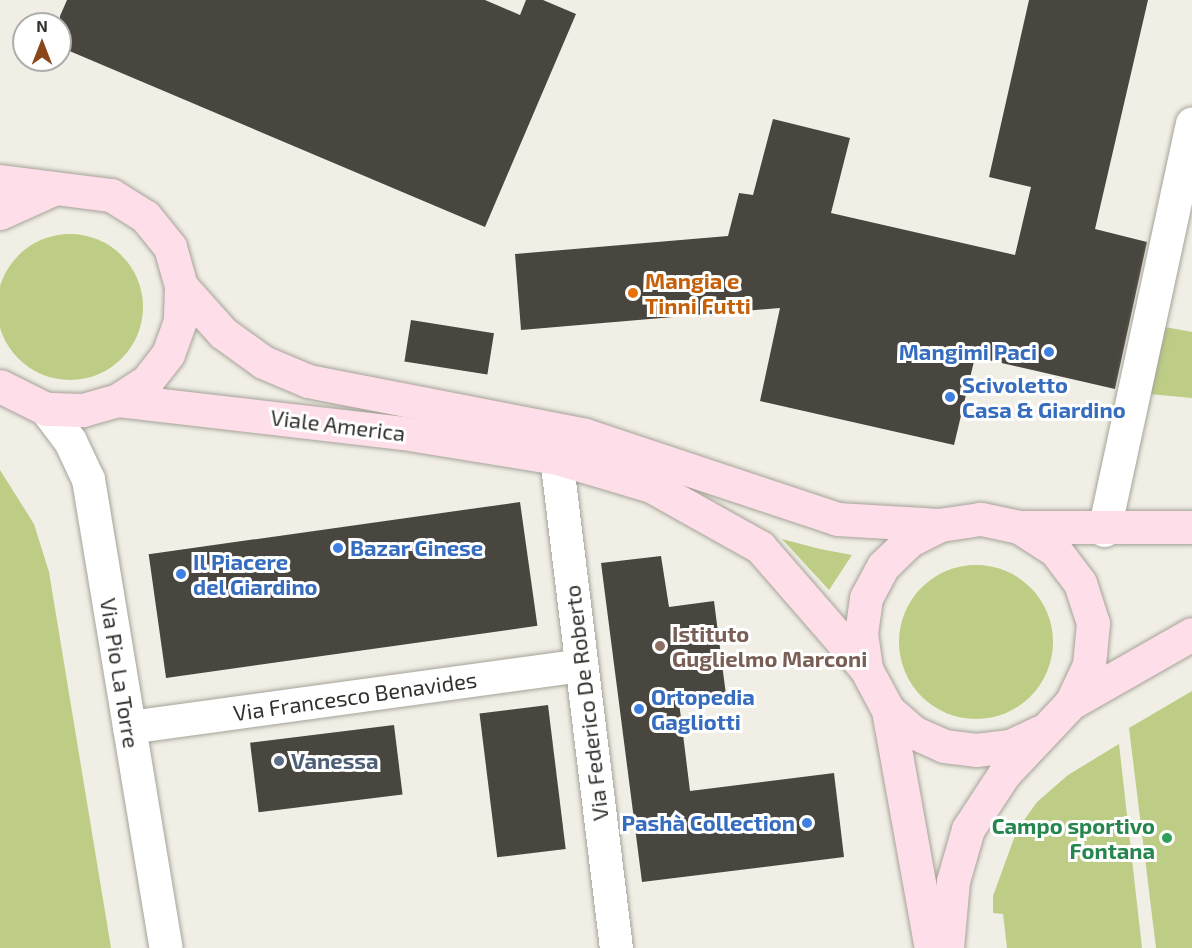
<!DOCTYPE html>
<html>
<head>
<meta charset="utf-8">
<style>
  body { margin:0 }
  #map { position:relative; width:1192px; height:948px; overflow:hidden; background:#f1efe5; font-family:"Exo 2",sans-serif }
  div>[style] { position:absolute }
  .green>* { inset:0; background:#bdcd85 }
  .round { border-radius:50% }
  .building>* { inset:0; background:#48463e; transform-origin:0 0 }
  .roads { filter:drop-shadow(0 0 2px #a5a399) drop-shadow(0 0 2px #a5a399) }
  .minor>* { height:33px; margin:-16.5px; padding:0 16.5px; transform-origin:16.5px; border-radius:16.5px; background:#fff }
  .secondary>* { height:33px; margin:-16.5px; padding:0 16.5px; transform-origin:16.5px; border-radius:16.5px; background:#fedee8 }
  .dots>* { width:16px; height:16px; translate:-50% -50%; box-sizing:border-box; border:3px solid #fff; border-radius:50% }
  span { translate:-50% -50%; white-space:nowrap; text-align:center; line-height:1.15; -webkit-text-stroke:6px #fff; paint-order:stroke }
  .food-label { font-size:22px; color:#c56008; font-weight:700 }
  .left { translate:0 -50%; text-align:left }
  .shop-label { font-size:22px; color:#366cbe; font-weight:700 }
  .right { translate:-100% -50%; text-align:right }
  .street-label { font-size:22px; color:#31312d }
  .education-label { font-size:22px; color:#785e54; font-weight:700 }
  .service-label { font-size:22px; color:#4e5e75; font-weight:700 }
  .leisure-label { font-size:22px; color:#27864d; font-weight:700 }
  .north { position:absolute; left:12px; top:12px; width:60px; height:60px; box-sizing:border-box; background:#fff; border:2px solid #adadab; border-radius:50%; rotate:0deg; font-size:16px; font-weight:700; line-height:24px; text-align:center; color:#31312d }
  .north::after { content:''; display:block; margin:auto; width:21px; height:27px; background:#8b471a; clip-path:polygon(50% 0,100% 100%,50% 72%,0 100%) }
</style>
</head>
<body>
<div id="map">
  <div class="green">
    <i class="round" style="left:-3px;top:234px;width:146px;height:146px"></i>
    <i style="clip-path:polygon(1165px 327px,1192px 332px,1192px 398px,1149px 394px)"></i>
    <i style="clip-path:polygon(0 470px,34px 524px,49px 572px,111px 948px,0 948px)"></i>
    <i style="clip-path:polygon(782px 539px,820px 549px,852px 555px,829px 590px)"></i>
    <i class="round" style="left:899px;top:565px;width:154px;height:154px"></i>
    <i style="clip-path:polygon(1192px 691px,1192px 948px,1156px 948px,1129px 728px)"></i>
    <i style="clip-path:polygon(1119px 744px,1142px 948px,1007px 948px,1003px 914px,993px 913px,993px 896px,1017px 830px,1037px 802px,1068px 775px)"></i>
  </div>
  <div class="building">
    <i style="clip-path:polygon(67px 0,485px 0,520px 15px,526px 0,543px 0,576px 14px,485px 227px,60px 47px,60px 16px)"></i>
    <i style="clip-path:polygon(1029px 0,1148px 0,1095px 229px,1147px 242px,1115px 389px,975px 357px,954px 445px,760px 401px,780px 308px,521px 330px,515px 254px,728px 236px,739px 193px,753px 195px,773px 119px,850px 138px,831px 213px,1015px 255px,1031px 187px,989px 177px)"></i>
    <i style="left:411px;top:320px;width:84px;height:42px;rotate:9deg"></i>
    <i style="left:520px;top:502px;width:125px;height:375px;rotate:82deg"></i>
    <i style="clip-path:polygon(661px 556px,669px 607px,714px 601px,726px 695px,679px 702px,690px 791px,834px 773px,844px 857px,642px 882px,601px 563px)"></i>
    <i style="left:548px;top:705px;width:145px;height:69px;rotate:83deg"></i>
    <i style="left:394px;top:725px;width:70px;height:145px;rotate:83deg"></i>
  </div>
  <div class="roads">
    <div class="minor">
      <i style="left:46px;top:409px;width:40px;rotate:53deg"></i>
      <i style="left:70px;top:441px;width:42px;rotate:64.7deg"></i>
      <i style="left:88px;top:479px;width:475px;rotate:80.6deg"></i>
      <i style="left:553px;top:432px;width:520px;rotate:83.04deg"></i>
      <i style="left:1104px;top:530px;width:416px;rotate:-77.8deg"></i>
      <i style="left:129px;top:727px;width:455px;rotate:-7.8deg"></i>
    </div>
    <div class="secondary">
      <i style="left:0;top:181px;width:112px;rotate:7.2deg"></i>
      <i style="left:111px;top:195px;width:40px;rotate:32deg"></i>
      <i style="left:145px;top:216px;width:40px;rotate:51deg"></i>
      <i style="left:170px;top:247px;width:41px;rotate:74.2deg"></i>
      <i style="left:181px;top:286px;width:35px;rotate:92deg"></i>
      <i style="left:180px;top:321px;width:35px;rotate:110deg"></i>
      <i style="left:168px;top:354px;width:34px;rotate:128deg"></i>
      <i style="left:147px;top:381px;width:35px;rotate:147deg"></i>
      <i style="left:118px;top:400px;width:37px;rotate:164deg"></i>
      <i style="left:82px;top:410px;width:36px;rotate:-178deg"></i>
      <i style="left:46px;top:409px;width:51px;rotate:-153.4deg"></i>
      <i style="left:0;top:213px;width:56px;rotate:-24.3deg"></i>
      <i style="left:181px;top:286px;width:63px;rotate:48.2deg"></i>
      <i style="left:223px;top:333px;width:49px;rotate:35.9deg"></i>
      <i style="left:263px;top:362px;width:49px;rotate:22.9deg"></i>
      <i style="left:308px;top:381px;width:282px;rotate:11deg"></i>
      <i style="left:585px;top:435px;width:266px;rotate:18.4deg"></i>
      <i style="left:837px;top:519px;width:102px;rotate:3.4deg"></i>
      <i style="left:118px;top:400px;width:287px;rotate:6.6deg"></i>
      <i style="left:403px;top:433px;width:156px;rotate:9.2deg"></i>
      <i style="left:557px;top:458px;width:98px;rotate:16.6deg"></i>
      <i style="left:651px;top:486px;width:125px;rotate:29.2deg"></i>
      <i style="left:760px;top:547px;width:162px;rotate:49deg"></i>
      <i style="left:1020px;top:527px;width:172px"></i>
      <i style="left:1071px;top:703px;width:139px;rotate:-29.7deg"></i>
      <i style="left:888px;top:710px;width:242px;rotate:79.8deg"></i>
      <i style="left:947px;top:948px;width:67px;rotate:-84.9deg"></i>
      <i style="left:953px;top:881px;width:54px;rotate:-73.9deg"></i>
      <i style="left:968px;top:829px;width:66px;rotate:-56.8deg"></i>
      <i style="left:1004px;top:774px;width:98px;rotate:-46.7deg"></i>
      <i style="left:1071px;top:703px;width:42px;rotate:-64.7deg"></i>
      <i style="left:1089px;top:665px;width:42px;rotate:-84.6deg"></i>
      <i style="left:1093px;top:623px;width:42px;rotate:-108deg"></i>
      <i style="left:1080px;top:583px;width:41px;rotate:-127.1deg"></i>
      <i style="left:1055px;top:550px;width:43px;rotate:-147.4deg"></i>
      <i style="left:1019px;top:527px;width:40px;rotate:-168deg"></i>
      <i style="left:980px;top:519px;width:40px;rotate:171.5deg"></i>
      <i style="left:940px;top:525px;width:35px;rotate:153deg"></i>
      <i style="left:909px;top:541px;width:36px;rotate:136deg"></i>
      <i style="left:883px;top:566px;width:36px;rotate:118deg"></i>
      <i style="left:866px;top:598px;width:35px;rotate:98deg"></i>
      <i style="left:861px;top:633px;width:36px;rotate:82deg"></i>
      <i style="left:866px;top:669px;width:47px;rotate:61.8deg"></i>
      <i style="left:888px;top:710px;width:33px;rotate:41deg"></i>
      <i style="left:913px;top:732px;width:34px;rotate:24deg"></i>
      <i style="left:944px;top:746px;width:32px;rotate:7deg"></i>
      <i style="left:976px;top:750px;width:34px;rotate:-7deg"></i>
      <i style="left:1010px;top:746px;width:33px;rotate:-25deg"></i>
    </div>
  </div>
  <div class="dots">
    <i style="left:633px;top:293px;background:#e8710a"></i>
    <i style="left:1049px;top:352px;background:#3f7fe0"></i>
    <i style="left:950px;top:397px;background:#3f7fe0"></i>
    <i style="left:338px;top:548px;background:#3f7fe0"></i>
    <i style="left:181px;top:574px;background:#3f7fe0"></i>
    <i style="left:660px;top:646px;background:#8d6e63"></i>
    <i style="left:639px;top:709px;background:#3f7fe0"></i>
    <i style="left:279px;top:761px;background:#5c6f8a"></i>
    <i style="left:807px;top:823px;background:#3f7fe0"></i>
    <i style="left:1167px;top:838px;background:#2e9e5b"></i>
  </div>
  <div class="food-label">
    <span class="left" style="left:645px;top:293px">Mangia e<br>Tinni Futti</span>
  </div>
  <div class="shop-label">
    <span class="right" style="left:1037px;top:352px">Mangimi Paci</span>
    <span class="left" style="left:962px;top:397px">Scivoletto<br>Casa &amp; Giardino</span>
    <span class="left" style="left:350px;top:548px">Bazar Cinese</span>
    <span class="left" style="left:193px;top:574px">Il Piacere<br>del Giardino</span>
    <span class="left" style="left:651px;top:709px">Ortopedia<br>Gagliotti</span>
    <span class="right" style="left:795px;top:823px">Pashà Collection</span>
  </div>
  <div class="street-label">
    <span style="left:338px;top:425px;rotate:7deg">Viale America</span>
    <span style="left:120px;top:673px;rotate:81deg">Via Pio La Torre</span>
    <span style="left:355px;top:696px;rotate:-8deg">Via Francesco Benavides</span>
    <span style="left:586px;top:703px;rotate:-97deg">Via Federico De Roberto</span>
  </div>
  <div class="education-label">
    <span class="left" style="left:672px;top:646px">Istituto<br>Guglielmo Marconi</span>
  </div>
  <div class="service-label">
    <span class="left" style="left:291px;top:761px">Vanessa</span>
  </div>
  <div class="leisure-label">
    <span class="right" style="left:1155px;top:838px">Campo sportivo<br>Fontana</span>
  </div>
  <div class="north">N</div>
</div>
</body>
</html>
